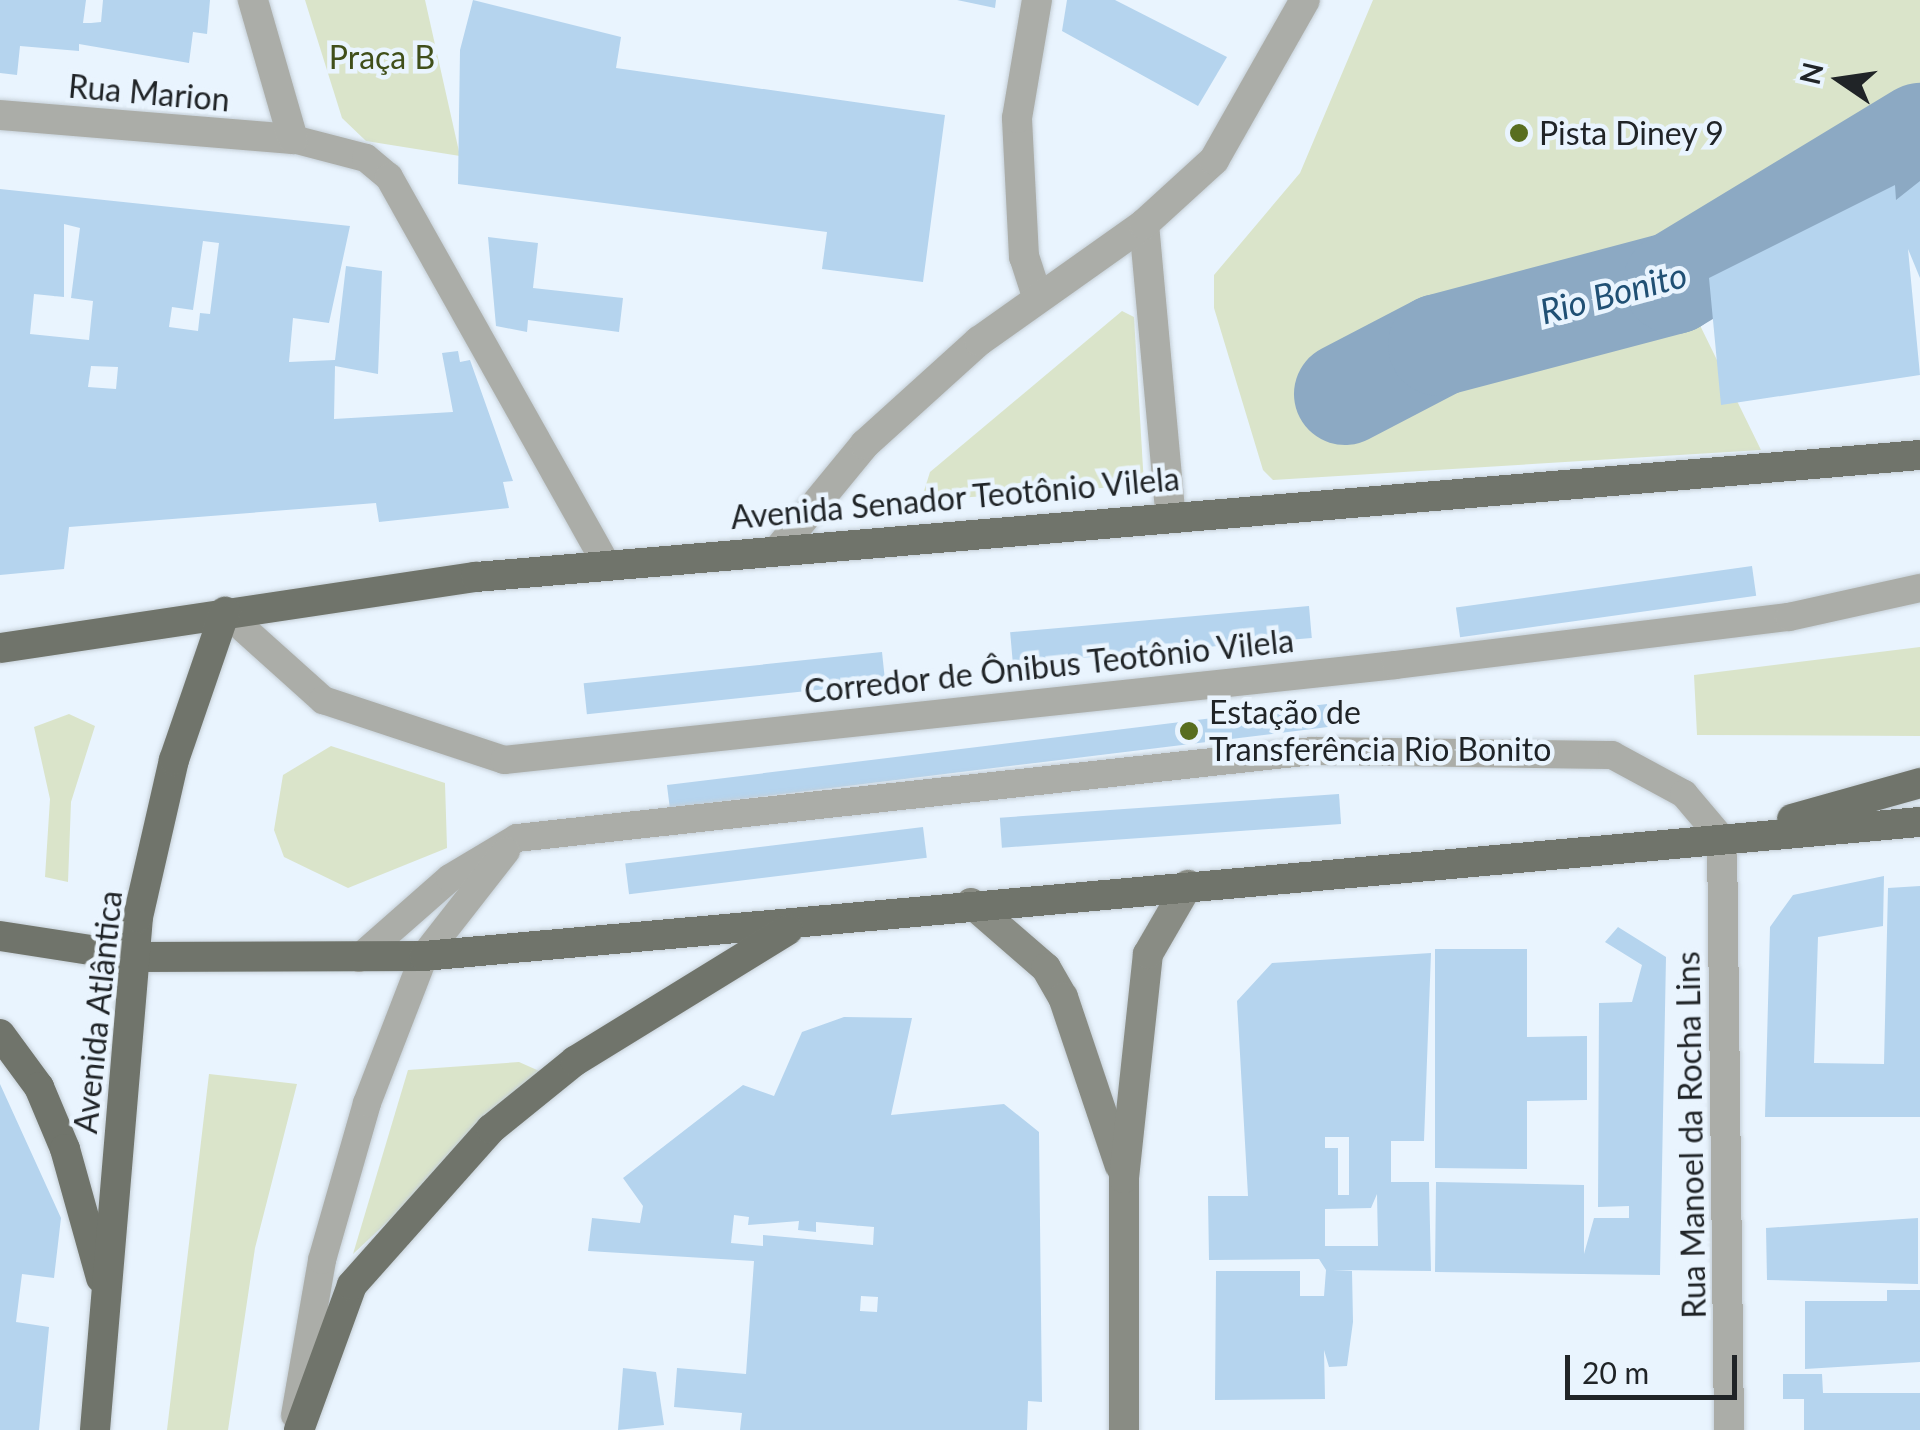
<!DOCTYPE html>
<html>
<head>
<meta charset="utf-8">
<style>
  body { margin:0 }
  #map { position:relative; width:1920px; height:1430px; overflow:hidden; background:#e9f4fe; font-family:Lato,sans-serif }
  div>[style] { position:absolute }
  .green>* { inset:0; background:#dae4ca }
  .river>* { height:102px; margin:-51px; padding:0 51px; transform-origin:51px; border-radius:51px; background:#8ca9c3 }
  .building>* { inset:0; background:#b5d4ee; transform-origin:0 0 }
  .roads { filter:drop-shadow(0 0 2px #c5cfd7) drop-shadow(0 0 2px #c5cfd7) }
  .service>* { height:28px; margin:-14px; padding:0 14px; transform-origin:14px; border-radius:14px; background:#abada8 }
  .minor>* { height:30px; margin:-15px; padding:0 15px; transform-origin:15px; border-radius:15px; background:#abada8 }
  .tertiary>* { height:30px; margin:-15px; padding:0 15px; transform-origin:15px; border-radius:15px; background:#abada8 }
  .secondary>* { height:30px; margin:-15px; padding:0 15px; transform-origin:15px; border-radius:15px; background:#898c84 }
  .primary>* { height:30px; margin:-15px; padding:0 15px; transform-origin:15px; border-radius:15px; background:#70746b }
  .dots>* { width:28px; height:28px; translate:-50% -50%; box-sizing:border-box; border:5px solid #e9f4fe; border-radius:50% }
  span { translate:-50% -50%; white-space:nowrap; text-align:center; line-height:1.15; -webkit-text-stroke:9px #e9f4fe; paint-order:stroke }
  .park-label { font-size:32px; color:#404f1a }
  .street-label { font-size:32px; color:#202427 }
  .poi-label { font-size:32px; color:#202427 }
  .left { translate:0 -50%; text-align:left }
  .water-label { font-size:35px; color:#205074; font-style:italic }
  .north { position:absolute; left:1790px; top:30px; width:100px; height:100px; -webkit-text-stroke:8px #e9f4fe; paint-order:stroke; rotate:283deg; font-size:28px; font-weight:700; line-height:40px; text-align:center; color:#202427 }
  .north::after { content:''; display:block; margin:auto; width:35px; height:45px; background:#202427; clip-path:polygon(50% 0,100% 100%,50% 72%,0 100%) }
  .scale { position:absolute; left:1565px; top:1355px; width:172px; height:45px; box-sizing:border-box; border:5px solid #202427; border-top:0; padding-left:12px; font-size:30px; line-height:35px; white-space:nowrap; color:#202427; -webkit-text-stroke:8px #e9f4fe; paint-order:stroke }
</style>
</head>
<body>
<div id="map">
  <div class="green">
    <i style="clip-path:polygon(305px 0,425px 0,460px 156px,366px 141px,342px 118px)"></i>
    <i style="clip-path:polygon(1373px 0,1920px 0,1920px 164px,1692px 309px,1761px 450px,1273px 480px,1263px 470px,1214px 308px,1214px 275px,1300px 173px)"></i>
    <i style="clip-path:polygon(1122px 311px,1134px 317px,1144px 485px,943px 499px,924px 491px,930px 472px)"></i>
    <i style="clip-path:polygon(1920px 647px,1920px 736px,1697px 735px,1694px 675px)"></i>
    <i style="clip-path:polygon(69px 714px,95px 726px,71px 802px,68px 882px,45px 877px,50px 799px,34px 727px)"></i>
    <i style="clip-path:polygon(331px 746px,445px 783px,447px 848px,348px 888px,284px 857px,274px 830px,283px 775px)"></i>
    <i style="clip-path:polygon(519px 1062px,546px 1074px,353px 1254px,408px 1070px)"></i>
    <i style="clip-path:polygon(209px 1074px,297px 1084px,255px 1248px,228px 1430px,167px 1430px)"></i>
  </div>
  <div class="river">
    <i style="left:1345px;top:394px;width:106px;rotate:-27.5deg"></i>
    <i style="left:1439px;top:345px;width:243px;rotate:-14.8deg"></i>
    <i style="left:1674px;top:283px;width:288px;rotate:-31.2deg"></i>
  </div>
  <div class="building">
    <i style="clip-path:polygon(0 0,86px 0,83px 23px,91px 23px,101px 22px,103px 0,210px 0,207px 34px,193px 32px,189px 63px,79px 44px,79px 51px,20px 46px,17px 75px,0 73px)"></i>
    <i style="clip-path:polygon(473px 0,621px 37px,616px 68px,945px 115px,923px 282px,822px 269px,827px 232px,458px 184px,460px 50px)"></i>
    <i style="clip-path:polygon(957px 0,996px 0,995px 8px)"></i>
    <i style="clip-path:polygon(1067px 0,1115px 0,1227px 57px,1198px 106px,1062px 31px)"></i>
    <i style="clip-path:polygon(1920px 181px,1920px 278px,1908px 249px,1920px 375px,1721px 405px,1709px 278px,1895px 185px,1896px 200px)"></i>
    <i style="clip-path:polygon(evenodd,0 189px,350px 226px,329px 323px,293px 318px,289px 362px,335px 360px,346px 266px,382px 271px,378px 374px,335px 366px,334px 419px,453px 412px,442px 353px,458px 351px,460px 362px,470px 360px,513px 481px,503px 482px,509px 508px,379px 522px,376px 503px,69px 527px,64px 569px,0 575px,0 189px,64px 224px,80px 228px,71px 298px,93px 301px,89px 340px,30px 334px,34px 294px,64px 297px,64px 224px,0 189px,203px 241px,219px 243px,210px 314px,200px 313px,198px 331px,169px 327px,172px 307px,193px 310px,203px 241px,0 189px,91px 366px,118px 367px,116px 389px,88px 387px,91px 366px)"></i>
    <i style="clip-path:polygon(488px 237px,538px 243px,533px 288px,623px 298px,619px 332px,528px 320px,527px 332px,496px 326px)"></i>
    <i style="left:1752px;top:566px;width:30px;height:299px;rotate:82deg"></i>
    <i style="left:1309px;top:606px;width:32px;height:300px;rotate:85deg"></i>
    <i style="left:882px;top:652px;width:31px;height:300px;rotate:84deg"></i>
    <i style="left:1327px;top:704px;width:23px;height:665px;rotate:83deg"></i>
    <i style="left:1339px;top:794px;width:30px;height:340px;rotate:86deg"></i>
    <i style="left:923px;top:827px;width:31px;height:300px;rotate:83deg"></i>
    <i style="clip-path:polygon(1884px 876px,1883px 926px,1818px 937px,1814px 1063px,1884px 1064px,1888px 888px,1920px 886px,1920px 1117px,1765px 1117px,1770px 927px,1793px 895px)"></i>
    <i style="clip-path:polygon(1618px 927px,1666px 957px,1660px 1275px,1435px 1272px,1436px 1182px,1584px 1185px,1584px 1254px,1594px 1218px,1629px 1218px,1629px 1206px,1598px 1207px,1599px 1003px,1632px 1002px,1642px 965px,1605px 942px)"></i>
    <i style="clip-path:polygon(1435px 949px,1527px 949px,1527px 1037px,1587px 1036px,1587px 1100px,1527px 1101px,1527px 1169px,1435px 1168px)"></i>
    <i style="clip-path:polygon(evenodd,1431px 953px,1424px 1141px,1391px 1141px,1391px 1182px,1429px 1182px,1431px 1271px,1333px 1270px,1352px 1271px,1353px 1322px,1347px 1366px,1329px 1367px,1324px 1350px,1325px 1399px,1215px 1400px,1216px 1271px,1300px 1271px,1300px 1296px,1324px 1296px,1326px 1270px,1319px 1259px,1209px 1260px,1208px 1196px,1248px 1196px,1237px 1001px,1272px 963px,1431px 953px,1325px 1137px,1349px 1137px,1349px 1195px,1338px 1195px,1338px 1148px,1325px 1148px,1325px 1137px,1431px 953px,1377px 1194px,1378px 1246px,1325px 1246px,1325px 1209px,1371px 1208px,1377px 1194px)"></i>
    <i style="clip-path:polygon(evenodd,844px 1017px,912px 1018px,891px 1115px,1004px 1104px,1039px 1132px,1042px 1402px,1028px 1401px,1027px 1430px,740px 1430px,742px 1413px,674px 1407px,677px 1368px,746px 1374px,754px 1261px,588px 1251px,592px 1218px,640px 1223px,643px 1206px,623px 1178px,743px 1085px,774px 1096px,802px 1032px,844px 1017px,734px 1215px,749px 1217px,748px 1225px,799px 1221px,798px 1230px,816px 1232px,816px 1222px,874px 1227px,873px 1245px,763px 1235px,763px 1246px,731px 1243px,734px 1215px,844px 1017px,861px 1296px,878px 1297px,877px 1312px,860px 1311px,861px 1296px)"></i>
    <i style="clip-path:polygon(0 1084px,61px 1218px,54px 1278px,22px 1274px,16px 1322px,49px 1327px,39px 1430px,0 1430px)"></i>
    <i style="clip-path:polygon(1918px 1218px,1918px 1284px,1767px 1280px,1766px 1228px)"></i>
    <i style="clip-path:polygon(1887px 1290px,1920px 1290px,1920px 1362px,1805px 1369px,1805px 1301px,1887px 1301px)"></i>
    <i style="clip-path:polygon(623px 1368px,656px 1372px,664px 1425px,618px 1430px)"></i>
    <i style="clip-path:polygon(1783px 1374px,1822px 1374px,1823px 1393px,1920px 1393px,1920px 1430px,1804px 1430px,1804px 1399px,1783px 1399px)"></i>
  </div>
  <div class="roads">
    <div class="service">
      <i style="left:293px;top:139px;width:75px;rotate:14.6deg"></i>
      <i style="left:366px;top:158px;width:30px;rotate:40deg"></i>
      <i style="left:389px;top:177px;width:446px;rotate:60.7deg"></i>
      <i style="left:225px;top:612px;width:132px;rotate:41.9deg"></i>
      <i style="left:323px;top:700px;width:191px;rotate:18.3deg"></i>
      <i style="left:504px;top:760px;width:897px;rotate:-6.08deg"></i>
      <i style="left:1396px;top:665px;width:396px;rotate:-7deg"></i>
      <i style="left:1789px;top:617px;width:134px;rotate:-12.5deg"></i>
      <i style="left:359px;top:958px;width:121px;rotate:-41.3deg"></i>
      <i style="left:450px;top:878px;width:78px;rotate:-30.8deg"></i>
      <i style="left:517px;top:838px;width:801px;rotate:-6.24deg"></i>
      <i style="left:1313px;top:751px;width:299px;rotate:0.8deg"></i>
      <i style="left:1612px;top:755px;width:82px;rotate:28.4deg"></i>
      <i style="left:1684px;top:794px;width:59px;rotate:49.8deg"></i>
      <i style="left:295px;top:1415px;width:157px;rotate:-80.1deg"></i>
      <i style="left:322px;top:1260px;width:163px;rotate:-74deg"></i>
      <i style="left:367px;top:1103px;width:158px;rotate:-68.8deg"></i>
      <i style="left:424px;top:956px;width:133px;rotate:-52deg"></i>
    </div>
    <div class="minor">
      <i style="left:0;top:115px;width:294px;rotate:4.7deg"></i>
      <i style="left:293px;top:139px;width:145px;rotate:-106.1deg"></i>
      <i style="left:1036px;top:293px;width:38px;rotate:-108deg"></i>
      <i style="left:1024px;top:257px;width:139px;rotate:-92.9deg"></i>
      <i style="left:1017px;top:118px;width:120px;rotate:-80.4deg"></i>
      <i style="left:1722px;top:839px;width:591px;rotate:89.32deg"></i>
    </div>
    <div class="tertiary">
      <i style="left:1144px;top:224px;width:288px;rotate:84.8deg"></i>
      <i style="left:778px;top:550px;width:137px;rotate:-50.6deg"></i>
      <i style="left:865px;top:444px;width:154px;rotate:-42.1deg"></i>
      <i style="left:979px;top:341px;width:202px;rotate:-35.3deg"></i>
      <i style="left:1144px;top:224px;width:95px;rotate:-42.4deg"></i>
      <i style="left:1214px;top:160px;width:184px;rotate:-60.4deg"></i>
    </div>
    <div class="secondary">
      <i style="left:971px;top:903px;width:99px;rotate:40.9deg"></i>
      <i style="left:1046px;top:968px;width:34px;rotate:60deg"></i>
      <i style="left:1063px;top:997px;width:178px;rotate:71.4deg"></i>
      <i style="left:1124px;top:1430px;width:252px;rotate:-90deg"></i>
      <i style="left:1124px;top:1178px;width:225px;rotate:-83.9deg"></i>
      <i style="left:1148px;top:954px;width:80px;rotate:-59.9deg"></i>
    </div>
    <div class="primary">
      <i style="left:0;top:648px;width:481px;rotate:-8.5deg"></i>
      <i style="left:476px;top:577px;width:1449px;rotate:-4.83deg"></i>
      <i style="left:1792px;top:819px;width:133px;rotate:-15.7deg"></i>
      <i style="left:0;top:936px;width:138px;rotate:8.8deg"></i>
      <i style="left:136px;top:957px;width:288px;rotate:-0.2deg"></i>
      <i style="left:424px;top:956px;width:1502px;rotate:-5.12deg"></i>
      <i style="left:0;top:1034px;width:66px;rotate:53.7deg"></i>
      <i style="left:39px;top:1087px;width:67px;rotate:67.2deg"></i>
      <i style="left:65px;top:1149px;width:134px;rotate:74.4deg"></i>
      <i style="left:95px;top:1430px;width:515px;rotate:-85.21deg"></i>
      <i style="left:138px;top:917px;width:161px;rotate:-77.1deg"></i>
      <i style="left:174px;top:760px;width:157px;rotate:-71deg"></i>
      <i style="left:299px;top:1430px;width:154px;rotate:-69.9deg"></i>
      <i style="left:352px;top:1285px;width:209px;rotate:-48.3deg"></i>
      <i style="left:491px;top:1129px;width:108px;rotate:-39deg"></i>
      <i style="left:575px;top:1061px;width:250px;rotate:-31.6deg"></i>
    </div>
  </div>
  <div class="dots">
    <i style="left:1519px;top:133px;background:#586e1f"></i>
    <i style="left:1189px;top:731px;background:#586e1f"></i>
  </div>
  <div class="park-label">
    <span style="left:382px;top:57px">Praça B</span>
  </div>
  <div class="street-label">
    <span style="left:149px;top:93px;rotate:5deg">Rua Marion</span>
    <span style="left:955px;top:498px;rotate:-5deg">Avenida Senador Teotônio Vilela</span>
    <span style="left:1049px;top:666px;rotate:-6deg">Corredor de Ônibus Teotônio Vilela</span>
    <span style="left:98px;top:1012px;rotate:-84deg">Avenida Atlântica</span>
    <span style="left:1691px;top:1135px;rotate:-91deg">Rua Manoel da Rocha Lins</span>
  </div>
  <div class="poi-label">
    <span class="left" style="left:1539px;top:133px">Pista Diney 9</span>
    <span class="left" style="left:1209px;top:731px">Estação de<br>Transferência Rio Bonito</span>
  </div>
  <div class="water-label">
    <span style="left:1613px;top:292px;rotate:-15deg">Rio Bonito</span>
  </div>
  <div class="north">N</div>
  <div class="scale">20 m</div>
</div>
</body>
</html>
